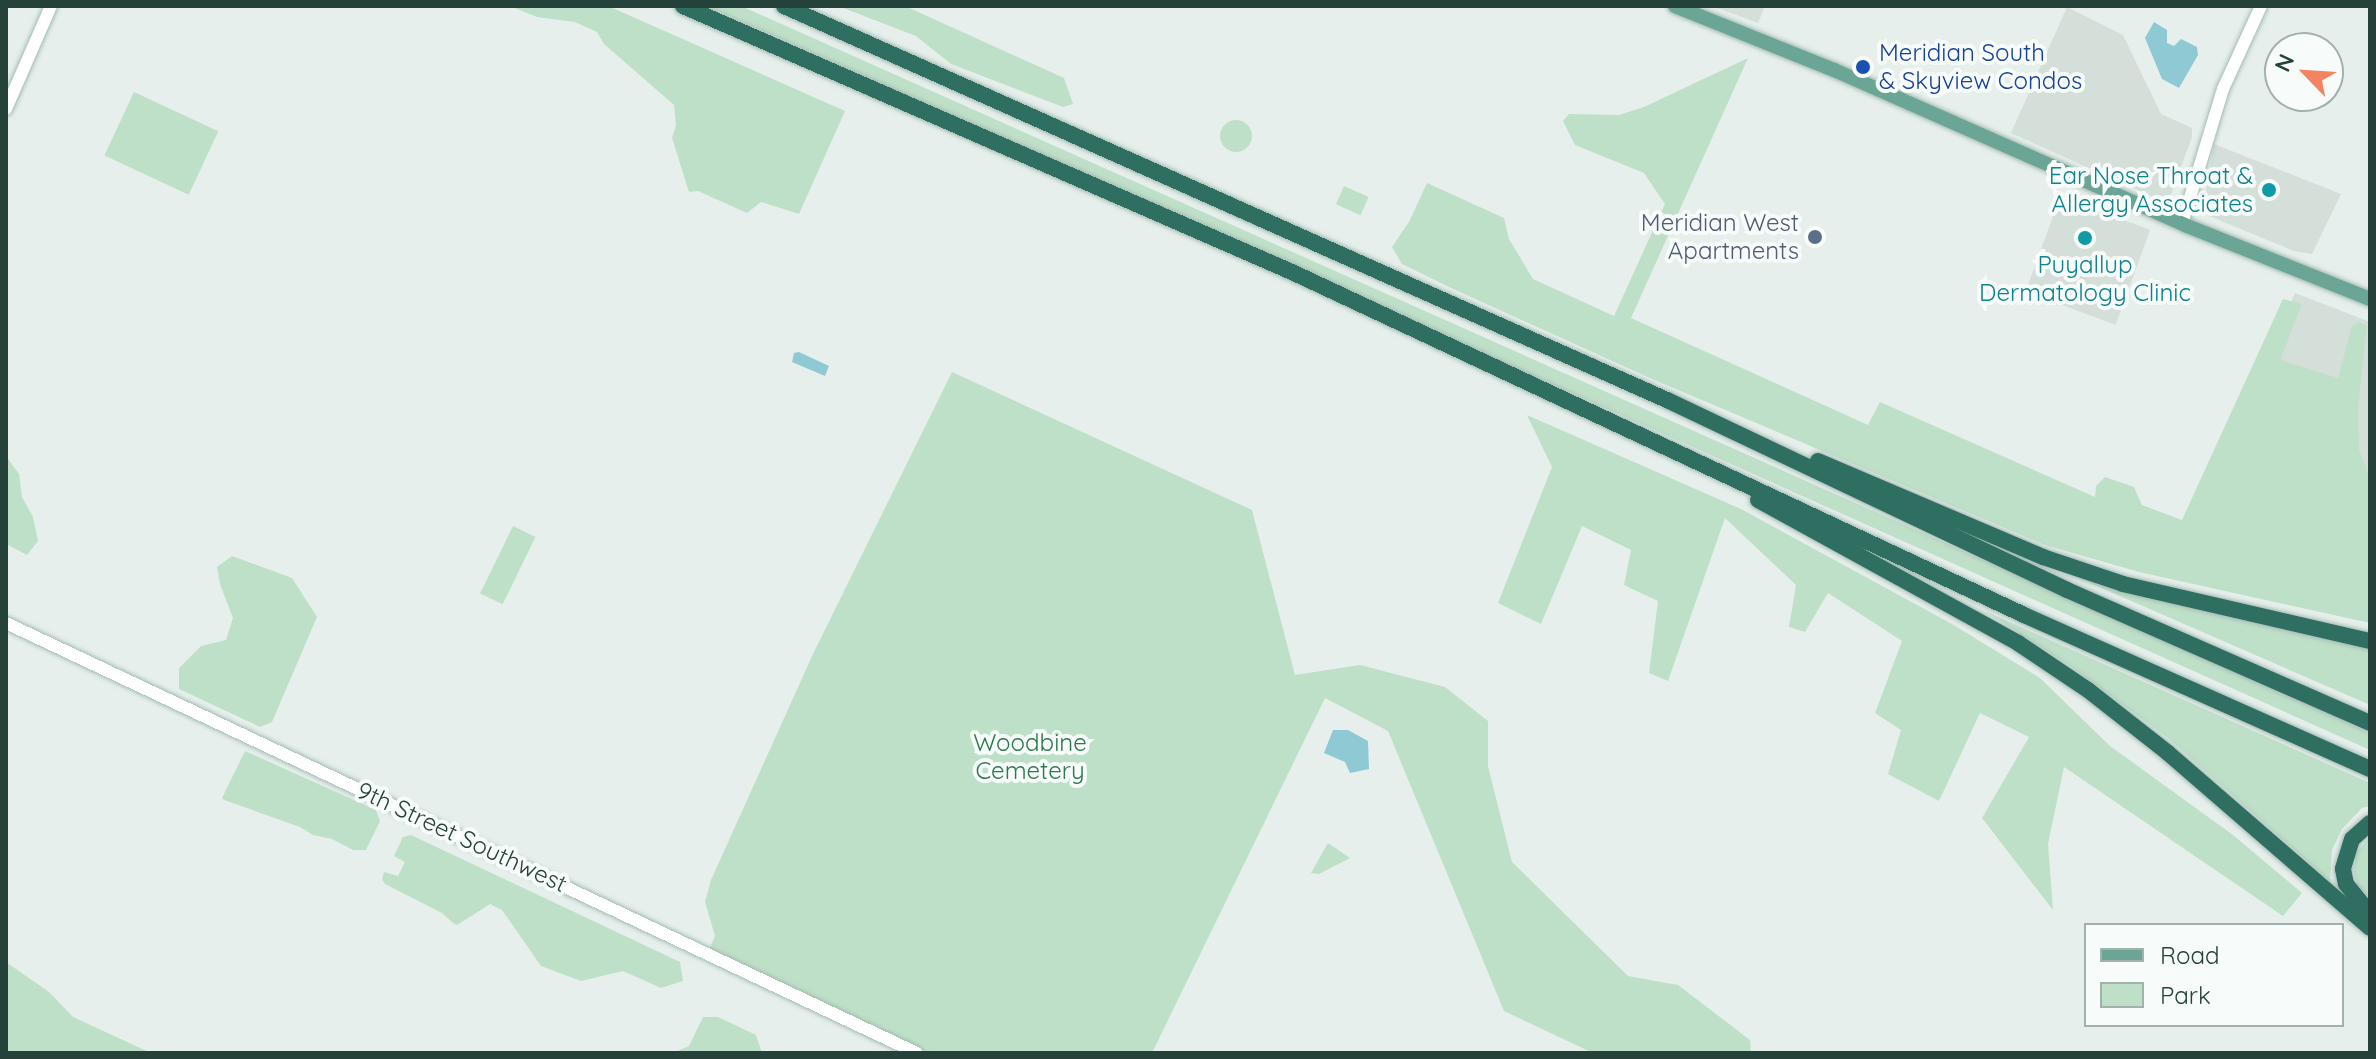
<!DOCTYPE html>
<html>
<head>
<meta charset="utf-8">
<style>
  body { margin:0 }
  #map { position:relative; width:2376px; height:1059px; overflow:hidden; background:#e6efeb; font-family:Quicksand,sans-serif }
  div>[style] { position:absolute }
  .built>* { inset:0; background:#d4dfda; transform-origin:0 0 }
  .green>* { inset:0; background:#bfe0c8; transform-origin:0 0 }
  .round { border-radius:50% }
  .water>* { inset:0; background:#8ec9d4 }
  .roads { filter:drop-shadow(0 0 2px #a4bbb3) drop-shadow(0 0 2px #a4bbb3) }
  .secondary>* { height:12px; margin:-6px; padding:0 6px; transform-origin:6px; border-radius:6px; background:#fff }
  .primary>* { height:14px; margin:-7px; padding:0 7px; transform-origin:7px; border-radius:7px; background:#6aa596 }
  .highway>* { height:16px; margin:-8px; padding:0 8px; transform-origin:8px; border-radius:8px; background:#2f6f62 }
  .dots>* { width:22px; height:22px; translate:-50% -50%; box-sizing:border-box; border:4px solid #f7fbf9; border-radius:50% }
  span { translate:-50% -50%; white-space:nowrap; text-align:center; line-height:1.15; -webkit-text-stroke:8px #f7fbf9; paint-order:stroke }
  .transit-label { font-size:24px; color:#164399 }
  .left { translate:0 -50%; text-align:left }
  .culture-label { font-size:24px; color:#0d838f }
  .right { translate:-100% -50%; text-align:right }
  .service-label { font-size:24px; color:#4e5e75 }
  .park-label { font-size:24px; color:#2d7a4b }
  .street-label { font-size:24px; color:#24423a }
  .frame { position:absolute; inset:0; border:8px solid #24423a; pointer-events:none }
  .legend { position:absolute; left:2084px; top:923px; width:260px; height:104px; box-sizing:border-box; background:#f7fbf9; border:2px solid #a3b1ad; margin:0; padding:10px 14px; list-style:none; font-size:24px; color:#24423a }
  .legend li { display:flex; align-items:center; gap:16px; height:40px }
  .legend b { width:40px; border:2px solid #a3b1ad }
  .north { position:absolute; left:2264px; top:32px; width:80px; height:80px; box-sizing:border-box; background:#f7fbf9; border:2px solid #a3b1ad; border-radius:50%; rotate:295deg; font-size:22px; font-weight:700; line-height:32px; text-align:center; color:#24423a }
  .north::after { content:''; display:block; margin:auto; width:28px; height:36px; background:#f4845f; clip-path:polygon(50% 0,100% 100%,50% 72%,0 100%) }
</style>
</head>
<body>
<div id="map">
  <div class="built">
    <i style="clip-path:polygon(1712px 6px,1765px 6px,1758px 23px)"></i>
    <i style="clip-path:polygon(2067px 7px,2123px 35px,2161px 114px,2192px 128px,2192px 137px,2170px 197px,2160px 200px,2011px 133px)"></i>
    <i style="clip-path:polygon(2214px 144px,2341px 194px,2312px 254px,2294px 251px,2209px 216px,2205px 197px)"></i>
    <i style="left:2060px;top:197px;width:96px;height:101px;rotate:20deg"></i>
    <i style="clip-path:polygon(2295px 293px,2370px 322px,2370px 497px,2234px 431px)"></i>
  </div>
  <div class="green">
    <i style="clip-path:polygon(510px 6px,608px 6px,845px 111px,799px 214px,761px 202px,747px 213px,698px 191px,689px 192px,672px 138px,676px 125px,674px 105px,604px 44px,597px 32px,575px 22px,537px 17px)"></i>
    <i style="clip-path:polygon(707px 6px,741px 6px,2342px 720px,2370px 733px,2370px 750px)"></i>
    <i style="clip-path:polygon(838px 6px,905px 6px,1064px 78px,1073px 104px,1063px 107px,951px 64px,916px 36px)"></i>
    <i style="clip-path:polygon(1748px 58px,1631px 318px,1868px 425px,1880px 402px,2095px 497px,2096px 486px,2105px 477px,2134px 487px,2142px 505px,2182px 520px,2283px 299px,2302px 304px,2280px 360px,2338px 378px,2352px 326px,2358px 322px,2367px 325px,2358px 409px,2359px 449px,2370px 478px,2370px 623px,2139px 572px,2045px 545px,1652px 379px,1449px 287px,1402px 264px,1392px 247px,1409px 222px,1427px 183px,1504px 218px,1509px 239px,1533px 279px,1614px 316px,1665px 204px,1644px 173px,1575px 145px,1563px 121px,1569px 114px,1619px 115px,1644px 107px)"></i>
    <i style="left:134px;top:92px;width:93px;height:70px;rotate:25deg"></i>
    <i class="round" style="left:1220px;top:120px;width:32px;height:32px"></i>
    <i style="left:1344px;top:186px;width:27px;height:20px;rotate:24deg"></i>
    <i style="clip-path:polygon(952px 372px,1252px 510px,1295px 675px,1360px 665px,1445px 687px,1488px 721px,1488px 766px,1512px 862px,1628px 976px,1678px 985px,1750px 1040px,1751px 1053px,1593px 1053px,1504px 1011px,1388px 731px,1325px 698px,1152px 1053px,917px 1053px,708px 953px,715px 936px,705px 902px,711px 880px,813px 654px)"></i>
    <i style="clip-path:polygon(1527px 415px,1741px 509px,1952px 624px,2040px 678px,2110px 746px,2233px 835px,2302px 893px,2283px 916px,2064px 767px,2048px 844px,2053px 910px,1982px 818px,2029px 737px,1980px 713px,1939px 801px,1888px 774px,1901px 730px,1875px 713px,1902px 641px,1828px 593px,1805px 632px,1789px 627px,1796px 585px,1725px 518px,1668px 681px,1649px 673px,1658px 601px,1624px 585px,1631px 550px,1582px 526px,1541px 624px,1498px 603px,1552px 467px)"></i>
    <i style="clip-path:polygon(6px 456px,19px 474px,22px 497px,33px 517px,38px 541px,27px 555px,6px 544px)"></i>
    <i style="left:513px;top:526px;width:25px;height:75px;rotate:26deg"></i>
    <i style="clip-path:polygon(232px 556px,292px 578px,317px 617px,272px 722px,260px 727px,179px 689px,179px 668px,201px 646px,226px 640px,233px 618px,220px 584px,217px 567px)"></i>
    <i style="clip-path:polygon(2060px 570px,2139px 594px,2370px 649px,2370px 705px)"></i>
    <i style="clip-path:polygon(1985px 611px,2370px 783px,2370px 806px,2362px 808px,2342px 829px,2332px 850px,2330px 881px,2168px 738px,2069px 665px)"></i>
    <i style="clip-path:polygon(245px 751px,376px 810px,380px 821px,366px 850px,353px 850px,332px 839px,313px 835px,300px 827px,224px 800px,222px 798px)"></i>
    <i style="clip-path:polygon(411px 835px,680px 962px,683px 981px,661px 988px,623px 971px,581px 981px,541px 966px,502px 910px,490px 904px,457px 925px,453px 923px,442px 913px,385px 884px,382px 879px,384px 872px,398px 876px,405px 862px,394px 856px,403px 837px)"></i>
    <i style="clip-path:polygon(2370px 837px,2370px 899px,2357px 884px,2354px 871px,2356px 853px)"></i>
    <i style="clip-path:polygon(1328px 843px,1350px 858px,1319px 874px,1311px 873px)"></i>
    <i style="clip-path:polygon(6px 962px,49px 992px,73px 1017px,151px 1053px,6px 1053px)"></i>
    <i style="clip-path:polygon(703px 1017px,718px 1017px,756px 1035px,762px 1053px,673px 1053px,689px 1046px)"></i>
  </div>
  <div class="water">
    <i style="clip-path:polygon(2154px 22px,2167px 30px,2167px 43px,2174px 46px,2181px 39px,2197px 47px,2198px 55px,2179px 88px,2162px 79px,2145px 38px)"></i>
    <i style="clip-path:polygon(799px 352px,829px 366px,825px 376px,792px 362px,794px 353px)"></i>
    <i style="clip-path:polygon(1333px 730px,1348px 730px,1368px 741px,1369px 769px,1350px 773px,1345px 762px,1324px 753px)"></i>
  </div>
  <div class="roads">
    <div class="secondary">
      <i style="left:6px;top:109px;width:112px;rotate:-66.4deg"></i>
      <i style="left:2182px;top:224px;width:141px;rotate:-73.1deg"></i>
      <i style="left:2223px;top:89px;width:91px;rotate:-65.4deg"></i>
      <i style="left:6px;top:623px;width:1007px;rotate:25.27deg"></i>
    </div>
    <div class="primary">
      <i style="left:1675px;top:6px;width:171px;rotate:21.9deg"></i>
      <i style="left:1834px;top:70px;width:384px;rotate:23.8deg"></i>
      <i style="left:2185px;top:225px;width:199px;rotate:21.8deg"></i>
    </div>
    <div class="highway">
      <i style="left:683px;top:6px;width:667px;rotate:23.6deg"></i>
      <i style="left:1294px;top:273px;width:806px;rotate:25.1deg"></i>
      <i style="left:2024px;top:615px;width:379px;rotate:24deg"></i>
      <i style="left:784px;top:6px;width:967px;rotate:24.05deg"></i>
      <i style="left:1667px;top:400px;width:443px;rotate:25.4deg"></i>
      <i style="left:2067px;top:590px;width:331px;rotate:23.7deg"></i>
      <i style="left:1818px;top:461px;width:245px;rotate:23.1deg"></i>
      <i style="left:2043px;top:557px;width:84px;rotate:18.6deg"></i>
      <i style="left:2123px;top:584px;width:253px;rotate:13deg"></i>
      <i style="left:1758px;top:500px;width:297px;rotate:28.8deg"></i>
      <i style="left:2018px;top:643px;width:84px;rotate:33.9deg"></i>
      <i style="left:2088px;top:690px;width:102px;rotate:38.2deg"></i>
      <i style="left:2168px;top:753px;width:267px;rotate:40.9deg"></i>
      <i style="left:2370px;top:823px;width:24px;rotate:138deg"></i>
      <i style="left:2352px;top:839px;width:31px;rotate:107deg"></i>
      <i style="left:2343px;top:869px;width:15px;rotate:79deg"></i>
      <i style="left:2346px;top:884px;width:38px;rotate:51deg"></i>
    </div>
  </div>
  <div class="dots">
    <i style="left:1863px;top:67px;background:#1a4fb4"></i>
    <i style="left:2269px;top:190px;background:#0f9aa8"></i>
    <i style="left:1815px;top:237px;background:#5c6f8a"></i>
    <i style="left:2085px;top:238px;background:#0f9aa8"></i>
  </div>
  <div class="transit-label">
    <span class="left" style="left:1879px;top:67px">Meridian South<br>&amp; Skyview Condos</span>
  </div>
  <div class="culture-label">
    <span class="right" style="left:2253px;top:190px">Ear Nose Throat &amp;<br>Allergy Associates</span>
    <span style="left:2085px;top:279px">Puyallup<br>Dermatology Clinic</span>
  </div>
  <div class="service-label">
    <span class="right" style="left:1799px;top:237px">Meridian West<br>Apartments</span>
  </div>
  <div class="park-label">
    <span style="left:1030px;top:757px">Woodbine<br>Cemetery</span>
  </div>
  <div class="street-label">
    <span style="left:462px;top:837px;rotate:25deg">9th Street Southwest</span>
  </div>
  <div class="frame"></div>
  <ul class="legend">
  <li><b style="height:10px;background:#6aa596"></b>Road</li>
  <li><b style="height:22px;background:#bfe0c8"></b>Park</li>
  </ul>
  <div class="north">N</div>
</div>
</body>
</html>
